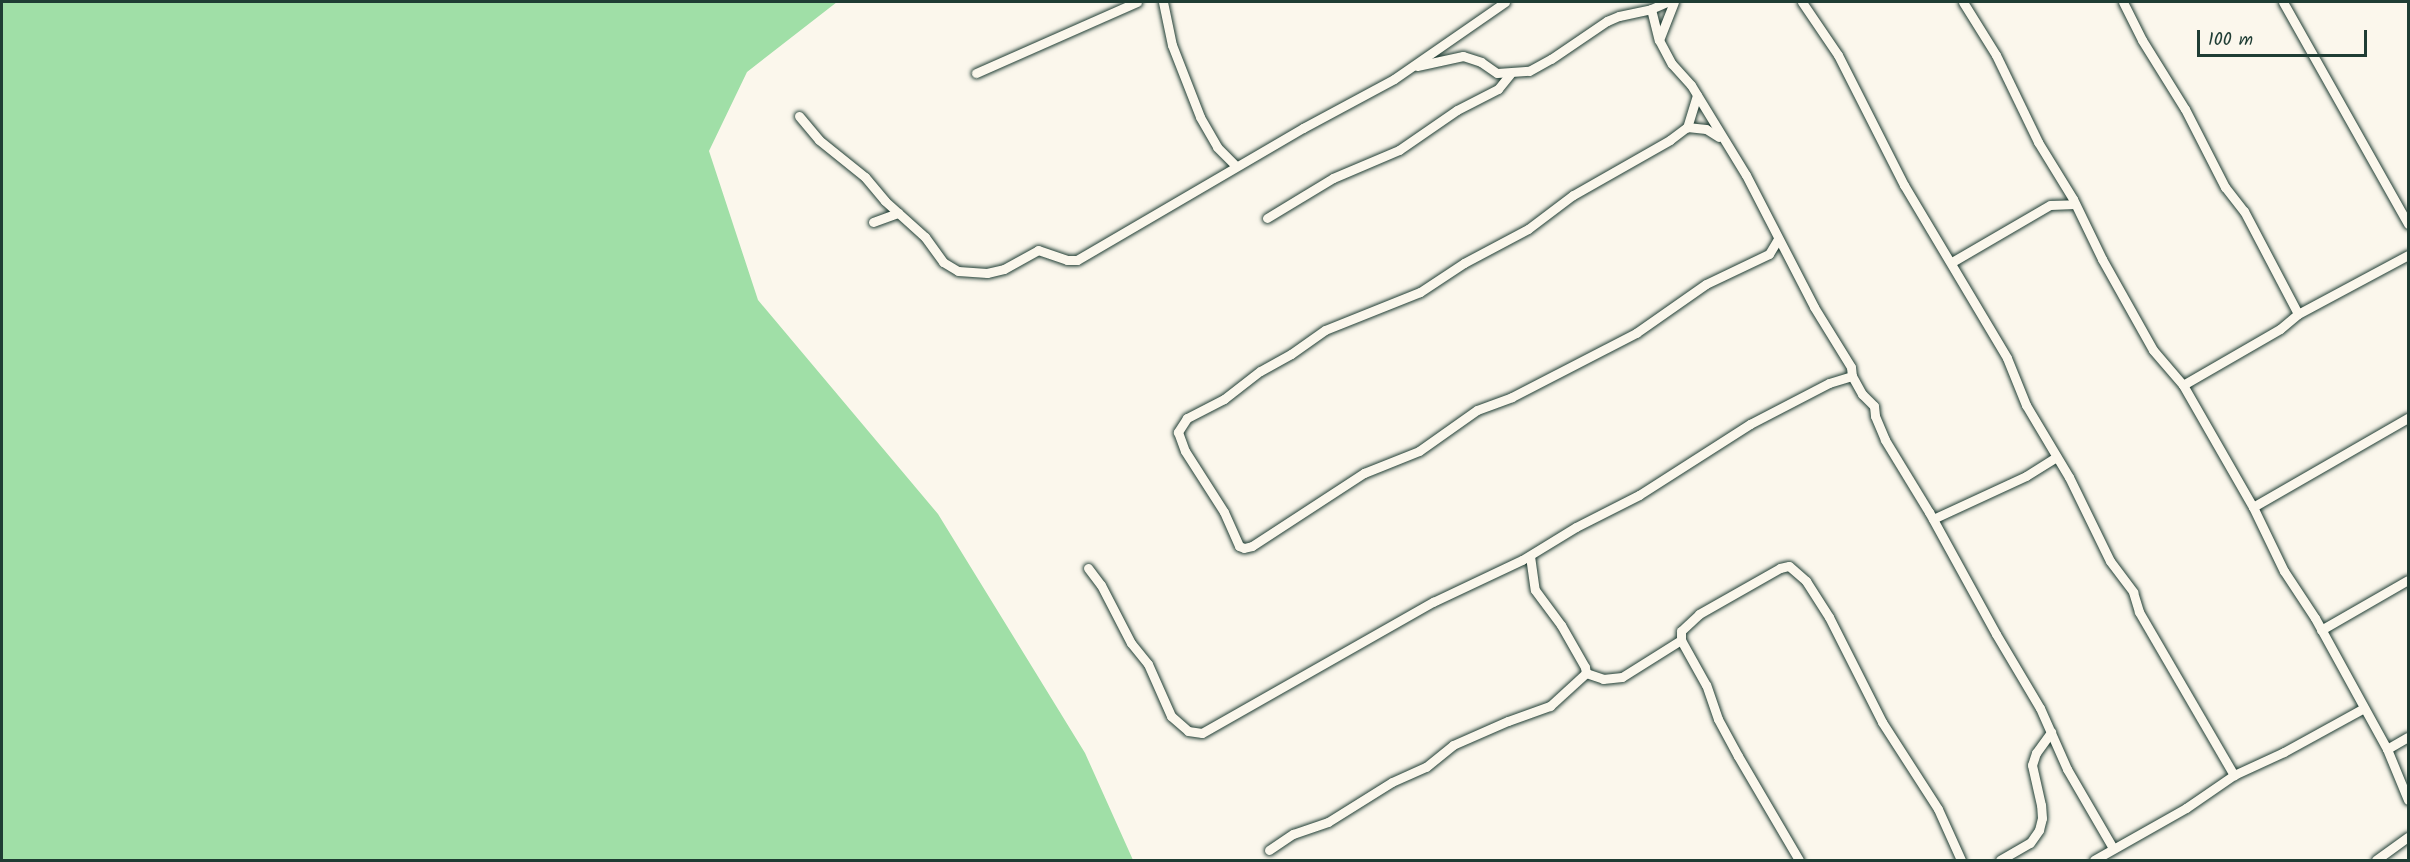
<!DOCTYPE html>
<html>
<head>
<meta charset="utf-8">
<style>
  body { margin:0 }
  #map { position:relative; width:2410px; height:862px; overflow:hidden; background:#fbf7ec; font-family:Kalam,sans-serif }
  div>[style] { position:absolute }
  .green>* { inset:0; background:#a0dfa7 }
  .roads { filter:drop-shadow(0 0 2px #1f3d34) drop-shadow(0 0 2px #1f3d34) }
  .street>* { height:9px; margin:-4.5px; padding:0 4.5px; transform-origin:4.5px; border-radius:4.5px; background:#fbf7ec }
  span { translate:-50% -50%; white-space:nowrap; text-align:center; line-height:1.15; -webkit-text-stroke:4.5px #fbf7ec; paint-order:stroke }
  .frame { position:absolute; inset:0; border:3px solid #1f3d34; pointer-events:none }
  .scale { position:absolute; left:2197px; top:30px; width:170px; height:27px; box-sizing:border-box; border:3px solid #1f3d34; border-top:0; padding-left:8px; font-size:18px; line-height:21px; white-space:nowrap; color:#1f3d34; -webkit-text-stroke:4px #fbf7ec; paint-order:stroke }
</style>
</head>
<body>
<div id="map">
  <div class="green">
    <i style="clip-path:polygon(2px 2px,837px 2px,747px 72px,709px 151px,758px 300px,938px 514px,1085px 753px,1133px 860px,2px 860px)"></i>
  </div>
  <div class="roads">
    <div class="street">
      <i style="left:1163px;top:2px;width:44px;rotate:78.2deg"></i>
      <i style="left:1172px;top:45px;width:77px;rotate:68.7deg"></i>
      <i style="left:1200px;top:117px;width:34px;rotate:60deg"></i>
      <i style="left:1217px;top:147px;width:27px;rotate:45deg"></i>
      <i style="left:1802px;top:2px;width:64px;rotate:55.8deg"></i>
      <i style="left:1838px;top:55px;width:146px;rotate:63.1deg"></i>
      <i style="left:1904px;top:185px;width:201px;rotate:59.2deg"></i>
      <i style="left:2007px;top:358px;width:51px;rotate:68deg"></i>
      <i style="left:2026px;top:405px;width:84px;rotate:59.2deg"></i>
      <i style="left:2069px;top:477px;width:93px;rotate:64deg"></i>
      <i style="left:2110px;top:561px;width:39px;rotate:53deg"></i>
      <i style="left:2133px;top:592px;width:21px;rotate:73deg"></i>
      <i style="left:2139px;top:612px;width:189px;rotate:59.8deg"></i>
      <i style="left:1963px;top:2px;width:62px;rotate:58.1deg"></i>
      <i style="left:1996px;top:55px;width:97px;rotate:64.2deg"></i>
      <i style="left:2038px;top:142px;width:67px;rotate:58.4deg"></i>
      <i style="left:2073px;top:199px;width:67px;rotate:64.2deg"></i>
      <i style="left:2102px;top:259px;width:104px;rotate:60.7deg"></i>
      <i style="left:2153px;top:350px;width:46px;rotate:49.4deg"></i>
      <i style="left:2183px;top:385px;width:141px;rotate:60.2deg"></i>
      <i style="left:2253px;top:507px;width:71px;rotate:64.2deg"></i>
      <i style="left:2284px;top:571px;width:56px;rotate:56.6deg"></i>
      <i style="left:2315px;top:618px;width:149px;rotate:61.2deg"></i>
      <i style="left:2387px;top:749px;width:55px;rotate:67.6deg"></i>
      <i style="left:2123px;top:2px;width:42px;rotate:63.4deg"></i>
      <i style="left:2142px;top:40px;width:81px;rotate:58.1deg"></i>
      <i style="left:2185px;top:109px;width:88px;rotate:62.9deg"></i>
      <i style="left:2225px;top:187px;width:31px;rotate:52deg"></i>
      <i style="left:2244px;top:211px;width:116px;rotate:62.3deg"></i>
      <i style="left:2283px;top:2px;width:255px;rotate:60.6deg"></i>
      <i style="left:1651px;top:9px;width:32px;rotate:76deg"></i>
      <i style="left:1659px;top:40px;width:27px;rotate:62deg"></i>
      <i style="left:1672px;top:64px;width:28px;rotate:48deg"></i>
      <i style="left:1691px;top:85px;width:105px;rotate:58.6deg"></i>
      <i style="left:1746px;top:175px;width:148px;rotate:62.7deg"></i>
      <i style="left:1814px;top:307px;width:70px;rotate:58.3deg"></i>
      <i style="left:1851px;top:367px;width:9px;rotate:84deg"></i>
      <i style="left:1852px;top:376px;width:21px;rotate:61deg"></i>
      <i style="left:1862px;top:394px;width:17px;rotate:45deg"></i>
      <i style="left:1874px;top:406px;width:10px;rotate:84deg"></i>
      <i style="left:1875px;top:416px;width:26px;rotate:67deg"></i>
      <i style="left:1885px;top:440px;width:84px;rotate:58.6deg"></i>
      <i style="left:1929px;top:512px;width:139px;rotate:61.2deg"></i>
      <i style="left:1996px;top:634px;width:86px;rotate:59.3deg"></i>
      <i style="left:2040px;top:708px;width:67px;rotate:66.1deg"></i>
      <i style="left:2067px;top:769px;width:91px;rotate:59.8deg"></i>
      <i style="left:1659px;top:40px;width:41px;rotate:-68.5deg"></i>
      <i style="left:1417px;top:66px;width:47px;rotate:-12.3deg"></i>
      <i style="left:1463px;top:56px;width:19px;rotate:18deg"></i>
      <i style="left:1481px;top:62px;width:19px;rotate:35deg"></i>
      <i style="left:1497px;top:73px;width:32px;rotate:-4deg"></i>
      <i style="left:1529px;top:71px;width:25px;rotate:-29deg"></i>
      <i style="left:1551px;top:59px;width:68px;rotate:-34.2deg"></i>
      <i style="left:1607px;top:21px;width:13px;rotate:-23deg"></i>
      <i style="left:1619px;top:16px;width:33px;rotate:-12deg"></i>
      <i style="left:1651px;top:9px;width:17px;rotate:-24deg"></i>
      <i style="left:976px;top:73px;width:176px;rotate:-23.8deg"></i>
      <i style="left:1697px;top:95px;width:34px;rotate:107deg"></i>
      <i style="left:1687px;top:127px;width:21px;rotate:143deg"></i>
      <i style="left:1670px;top:140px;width:112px;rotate:150.4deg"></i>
      <i style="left:1573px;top:195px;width:56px;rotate:142.9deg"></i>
      <i style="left:1528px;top:229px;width:72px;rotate:152deg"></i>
      <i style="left:1464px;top:263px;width:53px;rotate:146.6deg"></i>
      <i style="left:1420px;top:292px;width:102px;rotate:158.2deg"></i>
      <i style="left:1325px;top:330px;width:42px;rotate:144.8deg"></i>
      <i style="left:1291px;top:354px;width:35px;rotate:151deg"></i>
      <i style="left:1260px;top:371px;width:46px;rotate:142.1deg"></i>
      <i style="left:1224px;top:399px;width:42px;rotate:152.8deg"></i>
      <i style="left:1187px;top:418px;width:17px;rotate:123deg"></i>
      <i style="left:1178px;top:432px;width:20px;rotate:70deg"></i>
      <i style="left:1185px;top:451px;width:72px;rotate:57.4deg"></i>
      <i style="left:1224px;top:512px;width:37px;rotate:66deg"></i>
      <i style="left:1239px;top:546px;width:5px;rotate:22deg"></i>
      <i style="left:1244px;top:548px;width:8px;rotate:-14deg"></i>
      <i style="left:1252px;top:546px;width:134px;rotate:-33.1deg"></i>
      <i style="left:1364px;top:473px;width:59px;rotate:-21.8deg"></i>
      <i style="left:1419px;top:451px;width:71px;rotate:-35.3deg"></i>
      <i style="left:1477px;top:410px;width:37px;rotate:-20deg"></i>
      <i style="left:1512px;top:397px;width:140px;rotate:-27.3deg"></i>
      <i style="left:1636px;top:333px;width:85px;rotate:-35deg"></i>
      <i style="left:1706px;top:284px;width:70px;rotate:-25.5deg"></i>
      <i style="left:1769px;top:254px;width:17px;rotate:-59deg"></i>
      <i style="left:799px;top:116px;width:31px;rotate:50deg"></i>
      <i style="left:819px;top:140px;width:59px;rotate:38.8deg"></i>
      <i style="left:865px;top:177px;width:31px;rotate:50deg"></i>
      <i style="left:885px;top:201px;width:54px;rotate:42deg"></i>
      <i style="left:925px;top:237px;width:31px;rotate:54deg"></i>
      <i style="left:943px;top:262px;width:17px;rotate:31deg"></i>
      <i style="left:958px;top:271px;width:29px;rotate:4deg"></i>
      <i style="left:987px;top:273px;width:17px;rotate:-13deg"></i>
      <i style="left:1004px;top:269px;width:39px;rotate:-29deg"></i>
      <i style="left:1038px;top:250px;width:31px;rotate:19deg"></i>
      <i style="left:1067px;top:260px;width:10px"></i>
      <i style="left:1077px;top:260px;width:262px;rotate:-30.3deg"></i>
      <i style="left:1303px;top:128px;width:103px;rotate:-28.3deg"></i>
      <i style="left:1394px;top:79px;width:135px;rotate:-34.7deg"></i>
      <i style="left:1687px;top:127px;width:19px;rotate:6deg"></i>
      <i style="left:1706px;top:129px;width:15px;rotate:32deg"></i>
      <i style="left:1267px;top:218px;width:77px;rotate:-31.2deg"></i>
      <i style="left:1333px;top:178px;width:72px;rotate:-23deg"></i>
      <i style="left:1399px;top:150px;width:70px;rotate:-34.6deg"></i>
      <i style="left:1457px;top:110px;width:46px;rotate:-27.1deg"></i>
      <i style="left:1498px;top:89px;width:19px;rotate:-51deg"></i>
      <i style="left:873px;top:222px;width:27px;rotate:-20deg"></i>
      <i style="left:1952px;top:262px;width:113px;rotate:-30.2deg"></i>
      <i style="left:2050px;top:205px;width:25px;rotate:-2deg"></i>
      <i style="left:2183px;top:385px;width:112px;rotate:-30deg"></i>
      <i style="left:2280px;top:329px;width:23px;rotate:-40deg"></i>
      <i style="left:2298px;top:314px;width:125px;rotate:-28.2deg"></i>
      <i style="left:2253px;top:507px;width:179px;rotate:-29.9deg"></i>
      <i style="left:1933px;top:519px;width:102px;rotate:-24.8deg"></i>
      <i style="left:2026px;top:476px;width:36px;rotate:-32deg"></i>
      <i style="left:1530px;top:556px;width:34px;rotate:82deg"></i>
      <i style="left:1535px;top:590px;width:44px;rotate:53.4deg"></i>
      <i style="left:1561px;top:625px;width:48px;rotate:60.3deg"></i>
      <i style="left:1585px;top:667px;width:6px;rotate:81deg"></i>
      <i style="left:1088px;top:568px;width:21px;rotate:53deg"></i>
      <i style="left:1101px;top:585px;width:65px;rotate:62.7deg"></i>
      <i style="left:1131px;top:643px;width:27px;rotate:51deg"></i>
      <i style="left:1148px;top:664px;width:57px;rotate:66.1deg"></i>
      <i style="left:1171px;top:716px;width:23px;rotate:41deg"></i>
      <i style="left:1188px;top:731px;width:14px;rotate:8deg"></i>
      <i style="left:1202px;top:733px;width:266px;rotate:-29.6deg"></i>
      <i style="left:1433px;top:602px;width:98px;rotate:-25.3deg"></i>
      <i style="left:1522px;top:560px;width:63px;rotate:-31.4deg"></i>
      <i style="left:1576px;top:527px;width:71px;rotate:-26.9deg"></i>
      <i style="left:1639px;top:495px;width:132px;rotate:-32.6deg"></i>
      <i style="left:1750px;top:424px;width:89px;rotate:-27.4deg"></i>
      <i style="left:1829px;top:383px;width:24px;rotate:-17deg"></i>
      <i style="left:2321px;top:630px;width:100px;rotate:-29.9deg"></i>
      <i style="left:1586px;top:673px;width:18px;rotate:19deg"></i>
      <i style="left:1603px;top:679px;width:19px;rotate:-6deg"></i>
      <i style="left:1622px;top:677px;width:70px;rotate:-32.1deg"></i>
      <i style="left:2387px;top:749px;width:24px;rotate:-30deg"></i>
      <i style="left:1269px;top:850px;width:29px;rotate:-34deg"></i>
      <i style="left:1293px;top:834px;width:37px;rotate:-19deg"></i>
      <i style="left:1328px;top:822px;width:75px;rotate:-32deg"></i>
      <i style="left:1392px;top:782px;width:37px;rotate:-24deg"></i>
      <i style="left:1426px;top:767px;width:35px;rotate:-39deg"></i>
      <i style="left:1453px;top:745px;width:60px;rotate:-23.6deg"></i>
      <i style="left:1508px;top:721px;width:45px;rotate:-19.7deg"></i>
      <i style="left:1550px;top:706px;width:49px;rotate:-42.5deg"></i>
      <i style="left:1799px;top:860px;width:121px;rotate:-120.4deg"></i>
      <i style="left:1738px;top:756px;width:42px;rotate:-118.4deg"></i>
      <i style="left:1718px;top:719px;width:36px;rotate:-109deg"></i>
      <i style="left:1706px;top:685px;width:51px;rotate:-119.1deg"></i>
      <i style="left:1681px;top:640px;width:9px;rotate:-90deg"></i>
      <i style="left:1681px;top:631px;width:25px;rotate:-43deg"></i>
      <i style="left:1699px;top:614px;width:93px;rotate:-29.6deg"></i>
      <i style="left:1780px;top:568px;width:9px;rotate:-13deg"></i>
      <i style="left:1789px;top:566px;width:23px;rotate:41deg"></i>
      <i style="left:1806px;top:581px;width:43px;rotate:57.4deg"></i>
      <i style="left:1829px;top:617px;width:118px;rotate:63.2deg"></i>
      <i style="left:1882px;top:722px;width:103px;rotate:57.2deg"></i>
      <i style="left:1938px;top:809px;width:56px;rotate:65.7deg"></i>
      <i style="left:2000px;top:860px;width:34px;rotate:-30deg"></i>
      <i style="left:2030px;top:843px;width:16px;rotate:-55deg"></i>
      <i style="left:2039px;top:830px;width:12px;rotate:-76deg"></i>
      <i style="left:2042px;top:818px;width:13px;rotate:-94deg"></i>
      <i style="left:2041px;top:805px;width:41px;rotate:-102.7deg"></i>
      <i style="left:2032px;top:765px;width:13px;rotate:-72deg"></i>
      <i style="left:2036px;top:753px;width:26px;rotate:-54deg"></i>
      <i style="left:2094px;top:860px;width:106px;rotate:-29.5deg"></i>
      <i style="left:2186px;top:808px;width:58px;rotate:-34.5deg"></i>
      <i style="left:2234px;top:775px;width:55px;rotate:-24.7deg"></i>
      <i style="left:2284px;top:752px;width:91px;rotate:-28.8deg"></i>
      <i style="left:2376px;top:860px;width:39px;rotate:-36deg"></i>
    </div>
  </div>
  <div class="frame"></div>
  <div class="scale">100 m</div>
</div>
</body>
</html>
